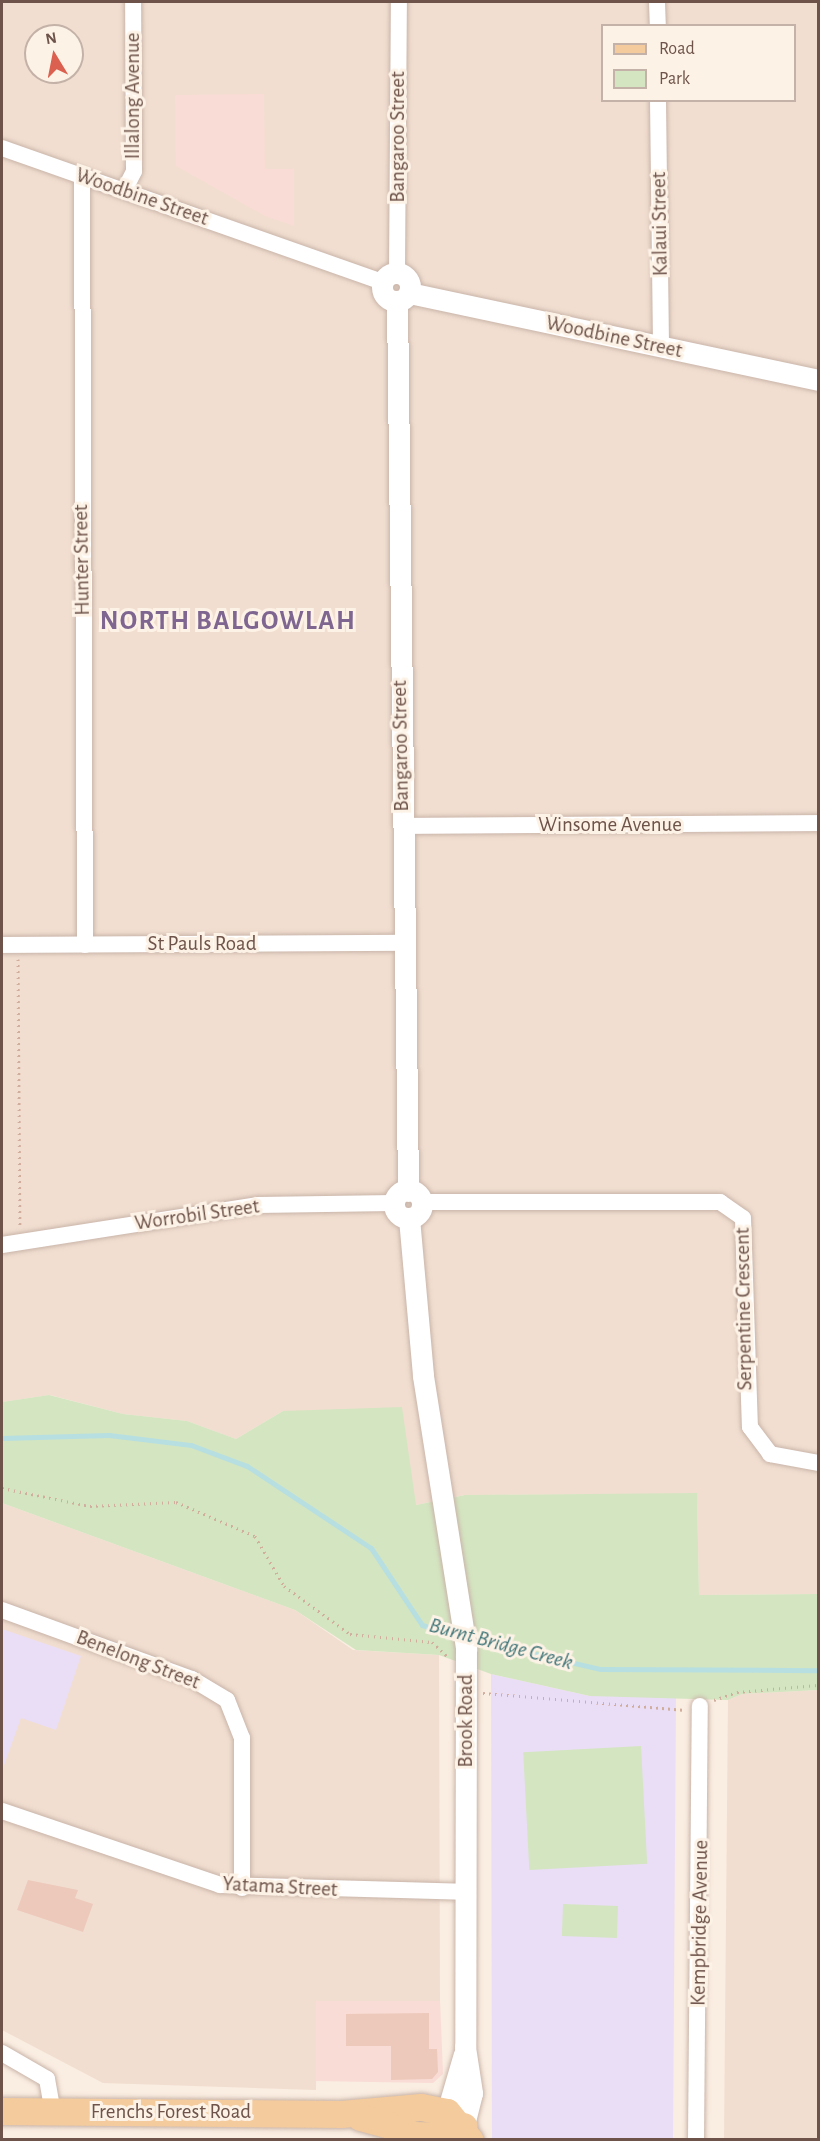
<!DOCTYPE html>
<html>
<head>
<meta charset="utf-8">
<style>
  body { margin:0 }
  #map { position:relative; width:820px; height:2141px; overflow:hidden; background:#faede1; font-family:"Alegreya Sans",sans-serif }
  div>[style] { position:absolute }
  .residential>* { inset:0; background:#f1ded0 }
  .commercial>* { inset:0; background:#f9dcd5 }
  .education>* { inset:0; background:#eadef6 }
  .green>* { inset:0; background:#d4e5c1; transform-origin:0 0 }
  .stream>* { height:5px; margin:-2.5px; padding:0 2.5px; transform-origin:2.5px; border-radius:2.5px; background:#b7dfe1 }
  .building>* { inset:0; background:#edc9bb }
  .path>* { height:3px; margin-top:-1.5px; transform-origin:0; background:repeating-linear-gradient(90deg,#d1ad9e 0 1.5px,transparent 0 6px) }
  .roads { filter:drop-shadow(0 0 2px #c9b4a9) drop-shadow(0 0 2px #c9b4a9) }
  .minor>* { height:16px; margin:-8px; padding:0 8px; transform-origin:8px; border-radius:8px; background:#fff }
  .tertiary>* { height:21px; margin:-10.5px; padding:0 10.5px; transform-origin:10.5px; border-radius:10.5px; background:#fff }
  .tertiary>.ring { margin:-10.5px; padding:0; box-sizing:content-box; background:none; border:21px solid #fff; border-radius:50% }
  .primary>* { height:27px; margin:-13.5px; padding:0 13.5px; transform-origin:13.5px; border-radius:13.5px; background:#f4cb9d }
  span { translate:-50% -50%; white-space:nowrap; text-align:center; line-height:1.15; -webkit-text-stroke:6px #fdf2e6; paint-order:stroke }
  .street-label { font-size:21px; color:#6e534a }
  .water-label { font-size:22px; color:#43777a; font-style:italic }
  .district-label { font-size:27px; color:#7e6691; font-weight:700; letter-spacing:1.5px }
  .frame { position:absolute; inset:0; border:3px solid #6e534a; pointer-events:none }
  .legend { position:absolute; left:601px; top:24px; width:195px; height:78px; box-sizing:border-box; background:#fdf2e6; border:2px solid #c4b2a8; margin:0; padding:8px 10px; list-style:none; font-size:18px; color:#6e534a }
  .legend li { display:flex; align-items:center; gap:12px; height:30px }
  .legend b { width:30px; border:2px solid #c4b2a8 }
  .north { position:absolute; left:24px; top:24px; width:60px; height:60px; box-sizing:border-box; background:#fdf2e6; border:2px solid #c4b2a8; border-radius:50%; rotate:350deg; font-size:16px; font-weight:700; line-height:24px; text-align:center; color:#6e534a }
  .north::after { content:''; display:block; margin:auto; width:21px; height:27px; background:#db604f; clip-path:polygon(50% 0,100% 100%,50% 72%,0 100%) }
</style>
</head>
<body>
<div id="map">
  <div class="residential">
    <i style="clip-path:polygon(evenodd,2px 2px,818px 2px,818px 1594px,699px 1595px,697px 1494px,465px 1495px,416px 1505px,283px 1411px,236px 1439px,187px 1421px,123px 1414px,50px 1395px,2px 1402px,2px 2px,602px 26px,794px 26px,794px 100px,602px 100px,602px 26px,2px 2px,36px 36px,72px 36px,72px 72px,36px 72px,36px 36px)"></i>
    <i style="clip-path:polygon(2px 1503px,295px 1610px,353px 1650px,439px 1655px,440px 2001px,317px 2001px,316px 2090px,103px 2083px,2px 2030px)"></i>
    <i style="clip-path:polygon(818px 1690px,818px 2139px,724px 2140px,728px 1700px,742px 1694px)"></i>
  </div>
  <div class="commercial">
    <i style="clip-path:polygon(264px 94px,265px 169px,294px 169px,294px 226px,265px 216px,176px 166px,175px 95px)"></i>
    <i style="clip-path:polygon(316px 2001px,440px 2001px,443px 2074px,433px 2083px,316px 2081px)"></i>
  </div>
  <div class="education">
    <i style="clip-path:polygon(2px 1629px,81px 1656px,56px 1730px,21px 1718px,2px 1771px)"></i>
    <i style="clip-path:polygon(491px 1674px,590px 1696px,676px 1695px,673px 2139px,492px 2139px)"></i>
  </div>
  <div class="green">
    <i style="clip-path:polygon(49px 1395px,123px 1414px,187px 1421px,236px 1439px,283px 1411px,402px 1407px,416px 1505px,465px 1495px,697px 1493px,699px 1595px,818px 1594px,818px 1690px,742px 1694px,728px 1700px,590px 1696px,491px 1674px,439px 1655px,356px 1650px,295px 1610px,2px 1503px,2px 1402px)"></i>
    <i style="left:641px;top:1746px;width:118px;height:118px;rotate:87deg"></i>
    <i style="left:563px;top:1904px;width:55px;height:32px;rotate:2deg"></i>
  </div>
  <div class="stream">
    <i style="left:2px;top:1438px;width:107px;rotate:-1.6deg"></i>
    <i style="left:109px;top:1435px;width:83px;rotate:7deg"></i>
    <i style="left:191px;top:1445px;width:60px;rotate:20.6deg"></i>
    <i style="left:247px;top:1466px;width:149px;rotate:33.5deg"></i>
    <i style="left:371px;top:1548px;width:92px;rotate:56.5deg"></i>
    <i style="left:422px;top:1625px;width:38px;rotate:17deg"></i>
    <i style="left:470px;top:1639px;width:133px;rotate:13deg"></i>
    <i style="left:600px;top:1669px;width:218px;rotate:0.3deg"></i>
  </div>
  <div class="building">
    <i style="clip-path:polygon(28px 1880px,78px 1890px,75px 1898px,93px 1904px,83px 1932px,17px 1910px)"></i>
    <i style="clip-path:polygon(429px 2013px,429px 2049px,437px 2049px,438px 2072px,432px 2079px,391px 2080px,391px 2046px,346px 2046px,346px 2014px)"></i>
  </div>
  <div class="path">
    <i style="left:18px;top:959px;width:267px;rotate:89.6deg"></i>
    <i style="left:2px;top:1488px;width:90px;rotate:11.6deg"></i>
    <i style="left:90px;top:1506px;width:86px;rotate:-2.7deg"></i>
    <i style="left:176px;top:1502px;width:86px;rotate:23.3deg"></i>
    <i style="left:255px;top:1536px;width:58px;rotate:59.9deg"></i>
    <i style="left:284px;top:1586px;width:82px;rotate:36deg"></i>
    <i style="left:350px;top:1634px;width:82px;rotate:5.6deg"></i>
    <i style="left:432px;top:1642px;width:21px;rotate:43deg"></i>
    <i style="left:483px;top:1693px;width:203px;rotate:4.8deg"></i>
    <i style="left:714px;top:1700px;width:24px;rotate:-19deg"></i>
    <i style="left:737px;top:1692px;width:81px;rotate:-4.9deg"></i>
  </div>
  <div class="roads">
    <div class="minor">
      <i style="left:657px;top:2px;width:24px;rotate:88deg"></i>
      <i style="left:658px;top:100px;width:247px;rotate:89.3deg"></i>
      <i style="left:2px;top:148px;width:404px;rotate:19.4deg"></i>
      <i style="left:82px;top:177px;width:768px;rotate:89.78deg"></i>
      <i style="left:125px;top:189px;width:20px;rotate:-63deg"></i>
      <i style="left:134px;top:171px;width:169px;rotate:-90.3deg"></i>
      <i style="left:397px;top:273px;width:271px;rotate:-89.6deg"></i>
      <i style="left:402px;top:826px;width:416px;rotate:-0.4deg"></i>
      <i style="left:2px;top:945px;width:401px;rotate:-0.3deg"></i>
      <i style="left:421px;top:1202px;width:299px"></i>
      <i style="left:720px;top:1202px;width:28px;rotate:35deg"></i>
      <i style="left:743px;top:1218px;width:209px;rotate:88.1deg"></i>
      <i style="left:750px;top:1427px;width:34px;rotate:53deg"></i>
      <i style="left:770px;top:1454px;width:49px;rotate:10.6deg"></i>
      <i style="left:2px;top:1245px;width:258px;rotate:-8.9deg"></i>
      <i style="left:257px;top:1205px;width:137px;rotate:-0.8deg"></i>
      <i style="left:2px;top:1610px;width:202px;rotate:20deg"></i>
      <i style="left:192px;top:1679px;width:41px;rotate:31deg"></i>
      <i style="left:227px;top:1700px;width:41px;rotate:68.5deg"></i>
      <i style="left:242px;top:1738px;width:150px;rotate:90deg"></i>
      <i style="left:2px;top:1811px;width:230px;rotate:18.7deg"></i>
      <i style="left:220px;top:1885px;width:244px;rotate:1.6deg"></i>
      <i style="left:2px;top:2053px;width:52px;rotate:30deg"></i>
      <i style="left:47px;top:2079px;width:34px;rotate:80deg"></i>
      <i style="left:696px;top:2140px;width:434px;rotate:-89.5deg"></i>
    </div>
    <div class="tertiary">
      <i class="ring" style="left:382px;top:273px;width:7px;height:7px"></i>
      <i style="left:409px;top:293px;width:418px;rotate:12deg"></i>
      <i style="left:397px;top:301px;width:890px;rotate:89.29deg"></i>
      <i class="ring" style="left:394px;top:1190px;width:7px;height:7px"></i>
      <i style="left:409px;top:1218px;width:159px;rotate:84.9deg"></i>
      <i style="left:423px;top:1376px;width:276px;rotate:81deg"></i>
      <i style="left:466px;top:1649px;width:398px;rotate:90.1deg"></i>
      <i style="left:465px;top:2047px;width:47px;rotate:81.3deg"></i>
      <i style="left:472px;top:2093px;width:34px;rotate:104deg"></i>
      <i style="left:451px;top:2128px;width:16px;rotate:-104deg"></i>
      <i style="left:447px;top:2112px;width:60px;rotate:-73.7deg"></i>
    </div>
    <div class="primary">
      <i style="left:2px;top:2111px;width:339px;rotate:0.5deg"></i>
      <i style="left:341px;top:2114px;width:80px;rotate:-5deg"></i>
      <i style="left:421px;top:2107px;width:26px;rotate:11deg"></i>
      <i style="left:447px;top:2112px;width:36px;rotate:51deg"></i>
      <i style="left:360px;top:2117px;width:42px;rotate:15deg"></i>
      <i style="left:401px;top:2128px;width:22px;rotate:32deg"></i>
      <i style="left:415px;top:2135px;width:30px;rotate:2deg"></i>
      <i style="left:445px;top:2136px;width:21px;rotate:-28deg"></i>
    </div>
  </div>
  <div class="street-label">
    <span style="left:133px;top:96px;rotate:-90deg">Illalong Avenue</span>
    <span style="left:398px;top:137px;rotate:-90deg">Bangaroo Street</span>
    <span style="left:142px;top:197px;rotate:19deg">Woodbine Street</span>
    <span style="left:660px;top:224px;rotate:-91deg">Kalaui Street</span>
    <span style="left:614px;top:337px;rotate:12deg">Woodbine Street</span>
    <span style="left:82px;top:560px;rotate:-91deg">Hunter Street</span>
    <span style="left:401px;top:746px;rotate:-91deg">Bangaroo Street</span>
    <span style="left:610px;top:825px">Winsome Avenue</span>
    <span style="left:202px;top:944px">St Pauls Road</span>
    <span style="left:197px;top:1215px;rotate:-8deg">Worrobil Street</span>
    <span style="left:744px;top:1309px;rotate:-91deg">Serpentine Crescent</span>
    <span style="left:138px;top:1660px;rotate:21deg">Benelong Street</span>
    <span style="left:466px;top:1721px;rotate:-90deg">Brook Road</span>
    <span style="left:280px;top:1887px;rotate:3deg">Yatama Street</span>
    <span style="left:700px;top:1923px;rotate:-89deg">Kempbridge Avenue</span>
    <span style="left:171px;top:2112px">Frenchs Forest Road</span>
  </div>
  <div class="water-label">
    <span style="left:501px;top:1644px;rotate:15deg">Burnt Bridge Creek</span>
  </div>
  <div class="district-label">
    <span style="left:228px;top:621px">NORTH BALGOWLAH</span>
  </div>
  <div class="frame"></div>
  <ul class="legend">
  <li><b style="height:8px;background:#f4cb9d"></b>Road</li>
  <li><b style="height:16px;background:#d4e5c1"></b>Park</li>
  </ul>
  <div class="north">N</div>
</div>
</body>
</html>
